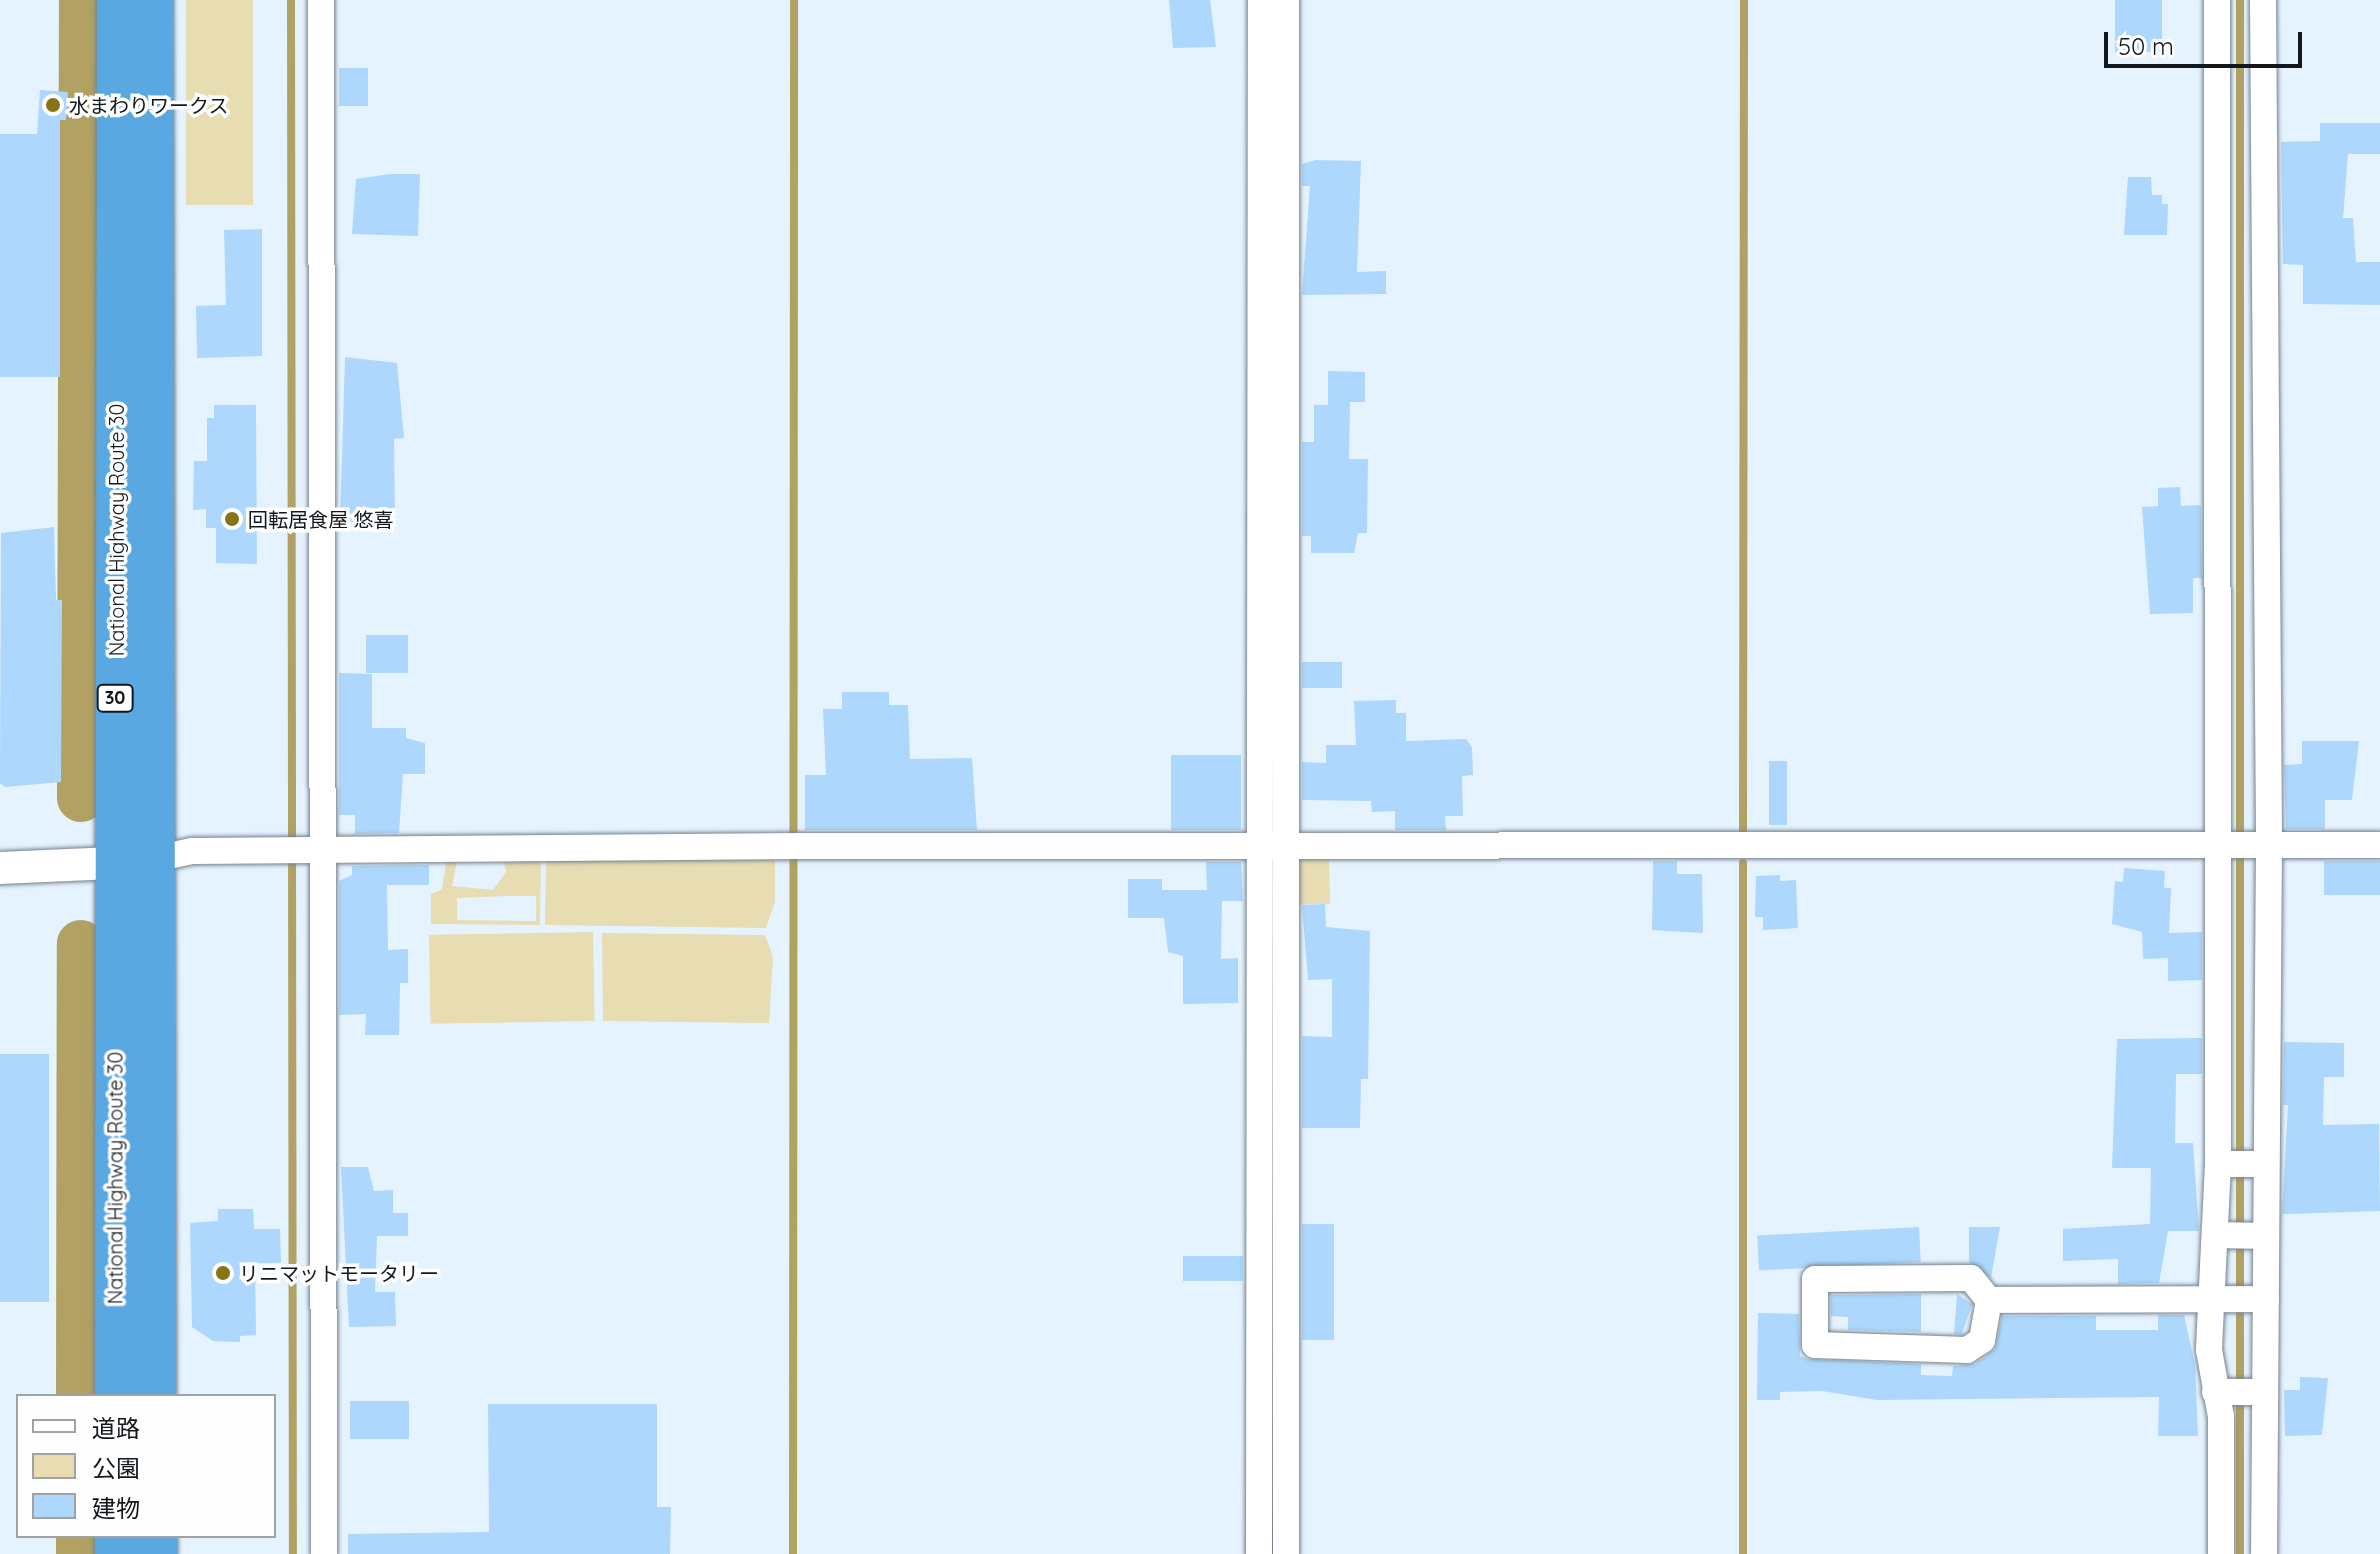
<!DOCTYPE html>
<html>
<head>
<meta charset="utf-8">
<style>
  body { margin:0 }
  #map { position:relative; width:2380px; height:1554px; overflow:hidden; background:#e5f3ff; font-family:Quicksand,"Noto Sans JP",sans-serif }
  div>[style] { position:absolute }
  .green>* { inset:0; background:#e7dcb2; transform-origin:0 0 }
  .stream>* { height:8px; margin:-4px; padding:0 4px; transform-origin:4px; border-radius:4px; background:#b1a162 }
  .river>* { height:48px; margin:-24px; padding:0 24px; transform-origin:24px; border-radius:24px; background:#b1a162 }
  .building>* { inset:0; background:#add7fc; transform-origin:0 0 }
  .roads { filter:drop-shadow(0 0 2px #76828d) drop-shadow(0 0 2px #76828d) }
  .minor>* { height:26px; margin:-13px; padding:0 13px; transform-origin:13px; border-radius:13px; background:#fff }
  .tertiary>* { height:32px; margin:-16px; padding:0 16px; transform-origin:16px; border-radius:16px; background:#fff }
  .trunk>* { height:42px; margin:-21px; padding:0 21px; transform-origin:21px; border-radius:21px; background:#5aa8e2 }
  .dots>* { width:22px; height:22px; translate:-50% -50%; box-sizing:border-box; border:4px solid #fefefe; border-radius:50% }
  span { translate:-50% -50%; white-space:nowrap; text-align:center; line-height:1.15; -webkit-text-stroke:7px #fefefe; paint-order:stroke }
  .shield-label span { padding:2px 6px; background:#fefefe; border:2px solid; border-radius:6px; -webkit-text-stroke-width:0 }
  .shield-label { font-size:18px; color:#12171b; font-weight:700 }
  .poi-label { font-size:20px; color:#12171b }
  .left { translate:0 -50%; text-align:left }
  .street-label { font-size:20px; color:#12171b }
  .legend { position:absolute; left:16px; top:1394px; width:260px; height:144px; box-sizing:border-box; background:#fefefe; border:2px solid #a0a2a3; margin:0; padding:10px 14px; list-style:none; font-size:24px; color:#12171b }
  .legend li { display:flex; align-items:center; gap:16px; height:40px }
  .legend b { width:40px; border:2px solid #a0a2a3 }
  .scale { position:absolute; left:2104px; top:32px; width:198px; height:36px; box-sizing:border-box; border:4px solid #12171b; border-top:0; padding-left:10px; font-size:24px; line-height:28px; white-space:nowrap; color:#12171b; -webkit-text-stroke:6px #fefefe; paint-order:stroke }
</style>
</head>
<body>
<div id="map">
  <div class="green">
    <i style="left:186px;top:0;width:67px;height:205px"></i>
    <i style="left:1329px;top:854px;width:50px;height:34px;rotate:89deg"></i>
    <i style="clip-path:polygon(evenodd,447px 856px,541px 856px,540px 925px,431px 924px,431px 894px,442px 889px,447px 856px,503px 860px,506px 872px,493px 890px,452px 886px,457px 861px,503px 860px,447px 856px,507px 896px,536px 896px,536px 921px,457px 920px,457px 898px,507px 896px)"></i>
    <i style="clip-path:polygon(775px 856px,775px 902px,766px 928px,545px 925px,546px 859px)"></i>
    <i style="left:593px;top:932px;width:89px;height:164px;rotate:89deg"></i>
    <i style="clip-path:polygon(602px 933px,765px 935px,773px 957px,769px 1023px,603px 1021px)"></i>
  </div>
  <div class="stream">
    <i style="left:291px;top:0;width:1554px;rotate:89.93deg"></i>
    <i style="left:1743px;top:835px;width:835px;rotate:-89.93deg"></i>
    <i style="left:1743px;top:863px;width:691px;rotate:90deg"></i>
    <i style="left:793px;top:1554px;width:1554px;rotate:-89.96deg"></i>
    <i style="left:2240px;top:1554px;width:1554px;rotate:-90deg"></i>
  </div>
  <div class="river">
    <i style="left:81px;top:798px;width:798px;rotate:-89.86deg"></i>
    <i style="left:80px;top:1396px;width:452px;rotate:-89.9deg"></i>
    <i style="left:80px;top:1554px;width:18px;rotate:-90deg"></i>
  </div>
  <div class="building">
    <i style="clip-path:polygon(1169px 0,1210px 0,1216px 47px,1173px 48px)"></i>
    <i style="left:2115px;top:0;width:47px;height:52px"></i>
    <i style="left:339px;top:68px;width:29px;height:38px"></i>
    <i style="clip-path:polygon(40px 90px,68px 92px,66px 120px,60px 120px,60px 377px,0 377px,0 134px,37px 134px)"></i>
    <i style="clip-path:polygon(2320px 123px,2380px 123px,2380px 154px,2348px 154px,2343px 218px,2353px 218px,2356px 262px,2380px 262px,2380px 305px,2303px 304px,2303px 265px,2283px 264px,2281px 142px,2320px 141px)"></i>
    <i style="clip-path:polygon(1316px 160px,1361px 161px,1357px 272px,1386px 271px,1386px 294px,1302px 295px,1310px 186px,1302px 186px,1302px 164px)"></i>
    <i style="clip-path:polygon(390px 174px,420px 174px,418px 236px,352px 234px,356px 179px)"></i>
    <i style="clip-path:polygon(2128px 177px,2151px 177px,2152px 195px,2162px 195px,2162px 204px,2168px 204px,2167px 235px,2124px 235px)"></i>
    <i style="clip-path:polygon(262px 229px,262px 356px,197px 358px,196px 306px,226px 305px,224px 230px)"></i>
    <i style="clip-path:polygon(345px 357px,397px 363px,404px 438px,394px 439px,395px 517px,389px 522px,340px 522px)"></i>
    <i style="clip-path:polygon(1328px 371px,1365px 372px,1365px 402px,1350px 402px,1349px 459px,1368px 459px,1367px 533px,1358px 533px,1354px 553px,1311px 553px,1311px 536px,1302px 536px,1302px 442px,1314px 442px,1314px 405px,1328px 405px)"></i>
    <i style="clip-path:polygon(214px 405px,256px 405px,257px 564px,216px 563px,216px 528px,206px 528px,206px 509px,193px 510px,194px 461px,207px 461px,207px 418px,214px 418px)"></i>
    <i style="clip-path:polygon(2180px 487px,2181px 506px,2201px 505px,2202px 578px,2193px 578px,2193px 613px,2150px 614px,2142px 507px,2158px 506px,2158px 488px)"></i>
    <i style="clip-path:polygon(54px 527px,56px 600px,62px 600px,61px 782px,5px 787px,0 783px,1px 533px)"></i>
    <i style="left:366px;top:635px;width:42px;height:38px"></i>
    <i style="left:1302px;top:662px;width:40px;height:26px"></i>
    <i style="clip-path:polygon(339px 673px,372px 674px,372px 728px,406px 728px,406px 738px,425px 743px,425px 774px,403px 774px,399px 833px,355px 834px,355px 815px,339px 815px)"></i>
    <i style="clip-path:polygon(842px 692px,889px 692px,889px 705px,908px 705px,910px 759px,972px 758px,977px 830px,805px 830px,805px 775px,826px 775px,823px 709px,842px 709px)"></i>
    <i style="clip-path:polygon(1396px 700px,1396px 713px,1406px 713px,1406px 741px,1466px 739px,1472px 747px,1473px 775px,1462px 776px,1463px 816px,1445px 816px,1446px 830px,1395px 830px,1395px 811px,1372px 812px,1371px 801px,1302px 800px,1302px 762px,1326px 763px,1326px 745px,1356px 745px,1354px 701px)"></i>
    <i style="clip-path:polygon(2302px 741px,2359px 741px,2352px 800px,2325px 800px,2325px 829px,2286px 829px,2284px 765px,2302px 764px)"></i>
    <i style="left:1171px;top:755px;width:70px;height:75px"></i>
    <i style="left:1769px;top:761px;width:18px;height:64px"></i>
    <i style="clip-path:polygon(1653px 861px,1677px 861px,1677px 874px,1702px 874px,1703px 933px,1652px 930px)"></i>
    <i style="left:2324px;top:861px;width:56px;height:34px"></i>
    <i style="clip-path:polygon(1206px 862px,1241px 862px,1243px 901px,1222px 901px,1221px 959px,1238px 958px,1238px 1003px,1183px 1004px,1183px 956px,1168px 952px,1164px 918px,1128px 918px,1128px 879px,1162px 879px,1162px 890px,1207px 890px)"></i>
    <i style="clip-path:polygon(429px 865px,429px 885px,387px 885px,388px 950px,408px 949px,408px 983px,400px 983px,399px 1035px,365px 1035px,366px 1014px,339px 1015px,339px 881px,352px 875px,352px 866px)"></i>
    <i style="clip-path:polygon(2124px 868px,2165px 871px,2164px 888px,2171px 888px,2169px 933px,2202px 932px,2202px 980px,2168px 981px,2168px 958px,2143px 959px,2142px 932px,2112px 924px,2115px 881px,2123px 882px)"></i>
    <i style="clip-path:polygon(1780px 875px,1780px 881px,1796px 880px,1798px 928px,1763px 930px,1763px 917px,1755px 917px,1756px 876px)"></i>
    <i style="clip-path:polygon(1325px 904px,1326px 927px,1370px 931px,1368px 1079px,1361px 1079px,1360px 1128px,1302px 1128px,1302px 1036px,1332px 1037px,1332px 979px,1308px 980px,1302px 905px)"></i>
    <i style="clip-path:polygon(2202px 1038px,2202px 1074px,2176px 1074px,2175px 1143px,2193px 1143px,2199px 1231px,2168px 1231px,2159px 1283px,2118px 1284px,2118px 1259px,2063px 1261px,2063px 1229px,2150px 1224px,2151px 1168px,2112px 1168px,2117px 1039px)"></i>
    <i style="clip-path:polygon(2284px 1042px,2344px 1043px,2344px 1077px,2324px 1077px,2323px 1125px,2379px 1124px,2380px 1211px,2282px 1214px,2288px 1105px,2283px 1105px)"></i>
    <i style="left:49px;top:1054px;width:248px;height:49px;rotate:90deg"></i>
    <i style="clip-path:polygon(341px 1167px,368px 1167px,374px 1191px,393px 1190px,393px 1213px,408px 1213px,408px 1236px,377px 1236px,375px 1292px,395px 1292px,396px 1326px,349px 1327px)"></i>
    <i style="clip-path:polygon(218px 1209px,253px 1209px,254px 1229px,280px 1229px,281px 1263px,255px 1263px,256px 1335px,240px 1336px,240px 1342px,213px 1341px,192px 1327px,190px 1223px,218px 1221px)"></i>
    <i style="left:1302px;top:1224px;width:32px;height:116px"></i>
    <i style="left:1919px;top:1227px;width:35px;height:162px;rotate:87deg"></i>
    <i style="clip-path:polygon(1969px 1227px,2000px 1227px,1991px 1278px,1969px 1262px)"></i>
    <i style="left:1183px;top:1256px;width:60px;height:25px"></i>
    <i style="clip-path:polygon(1921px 1294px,1921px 1332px,1848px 1330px,1848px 1317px,1831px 1316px,1831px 1295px)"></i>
    <i style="clip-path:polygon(1957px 1294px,1972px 1304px,1962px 1334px,1954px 1334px)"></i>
    <i style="clip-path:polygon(1758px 1313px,1799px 1314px,1800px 1356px,1807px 1359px,1921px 1364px,1921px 1375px,1952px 1376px,1953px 1366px,1975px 1364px,1995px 1349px,2002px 1316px,2096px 1316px,2096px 1330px,2158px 1330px,2158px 1315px,2184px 1315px,2195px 1365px,2198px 1436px,2158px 1436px,2159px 1397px,1877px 1400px,1822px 1391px,1780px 1392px,1780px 1400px,1757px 1400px)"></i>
    <i style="clip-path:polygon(2300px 1377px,2328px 1378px,2322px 1435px,2285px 1436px,2284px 1390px,2300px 1390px)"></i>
    <i style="left:350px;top:1401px;width:59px;height:38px"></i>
    <i style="clip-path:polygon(488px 1404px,657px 1404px,657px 1507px,671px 1507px,670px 1554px,348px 1554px,348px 1534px,489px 1532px)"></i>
  </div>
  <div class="roads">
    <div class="minor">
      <i style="left:321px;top:0;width:1554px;rotate:89.89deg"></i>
      <i style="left:2217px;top:0;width:1164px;rotate:89.95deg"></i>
      <i style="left:2218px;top:1164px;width:186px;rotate:92.8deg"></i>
      <i style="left:2209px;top:1350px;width:68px;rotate:79.8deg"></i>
      <i style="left:2221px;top:1417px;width:137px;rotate:90deg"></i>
      <i style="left:2263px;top:0;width:843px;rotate:89.59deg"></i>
      <i style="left:2269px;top:843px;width:711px;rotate:90.4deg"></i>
      <i style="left:154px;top:859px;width:40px;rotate:-12deg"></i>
      <i style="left:193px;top:851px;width:608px;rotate:-0.47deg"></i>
      <i style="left:801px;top:846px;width:1579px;rotate:-0.04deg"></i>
      <i style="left:2218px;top:1164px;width:48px"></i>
      <i style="left:2216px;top:1235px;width:50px;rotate:1.1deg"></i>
      <i style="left:1989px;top:1300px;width:41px;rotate:99.9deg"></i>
      <i style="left:1982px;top:1340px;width:18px;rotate:146deg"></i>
      <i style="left:1967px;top:1350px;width:152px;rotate:-178.1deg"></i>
      <i style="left:1815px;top:1345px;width:66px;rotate:-90deg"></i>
      <i style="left:1815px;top:1279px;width:156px;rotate:-0.4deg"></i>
      <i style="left:1971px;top:1278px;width:28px;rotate:51deg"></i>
      <i style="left:1989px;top:1300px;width:277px;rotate:-0.2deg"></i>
      <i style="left:2215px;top:1392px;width:50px"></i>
      <i style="left:1259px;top:1554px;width:1554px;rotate:-89.93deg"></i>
      <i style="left:1286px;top:1554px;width:1554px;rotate:-90deg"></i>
    </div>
    <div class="tertiary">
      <i style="left:0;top:868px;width:136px;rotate:-2.5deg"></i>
    </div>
    <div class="trunk">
      <i style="left:152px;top:0;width:1396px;rotate:89.88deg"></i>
      <i style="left:116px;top:1396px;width:1396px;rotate:-89.92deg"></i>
      <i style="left:116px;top:1536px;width:18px;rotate:90deg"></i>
      <i style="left:156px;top:1536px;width:18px;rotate:90deg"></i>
    </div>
  </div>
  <div class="dots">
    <i style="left:53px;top:105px;background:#887315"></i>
    <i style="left:232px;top:519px;background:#887315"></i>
    <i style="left:223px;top:1273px;background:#887315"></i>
  </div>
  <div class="shield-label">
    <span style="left:115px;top:698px">30</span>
  </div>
  <div class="poi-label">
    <span class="left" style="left:69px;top:105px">水まわりワークス</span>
    <span class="left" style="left:248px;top:519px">回転居食屋 悠喜</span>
    <span class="left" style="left:239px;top:1273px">リニマットモータリー</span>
  </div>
  <div class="street-label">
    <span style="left:116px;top:530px;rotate:-90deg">National Highway Route 30</span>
    <span style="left:115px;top:1178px;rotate:-90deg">National Highway Route 30</span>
  </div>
  <ul class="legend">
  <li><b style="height:10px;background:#fff"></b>道路</li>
  <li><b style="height:22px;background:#e7dcb2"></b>公園</li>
  <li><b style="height:22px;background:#add7fc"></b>建物</li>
  </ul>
  <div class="scale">50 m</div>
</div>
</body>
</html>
